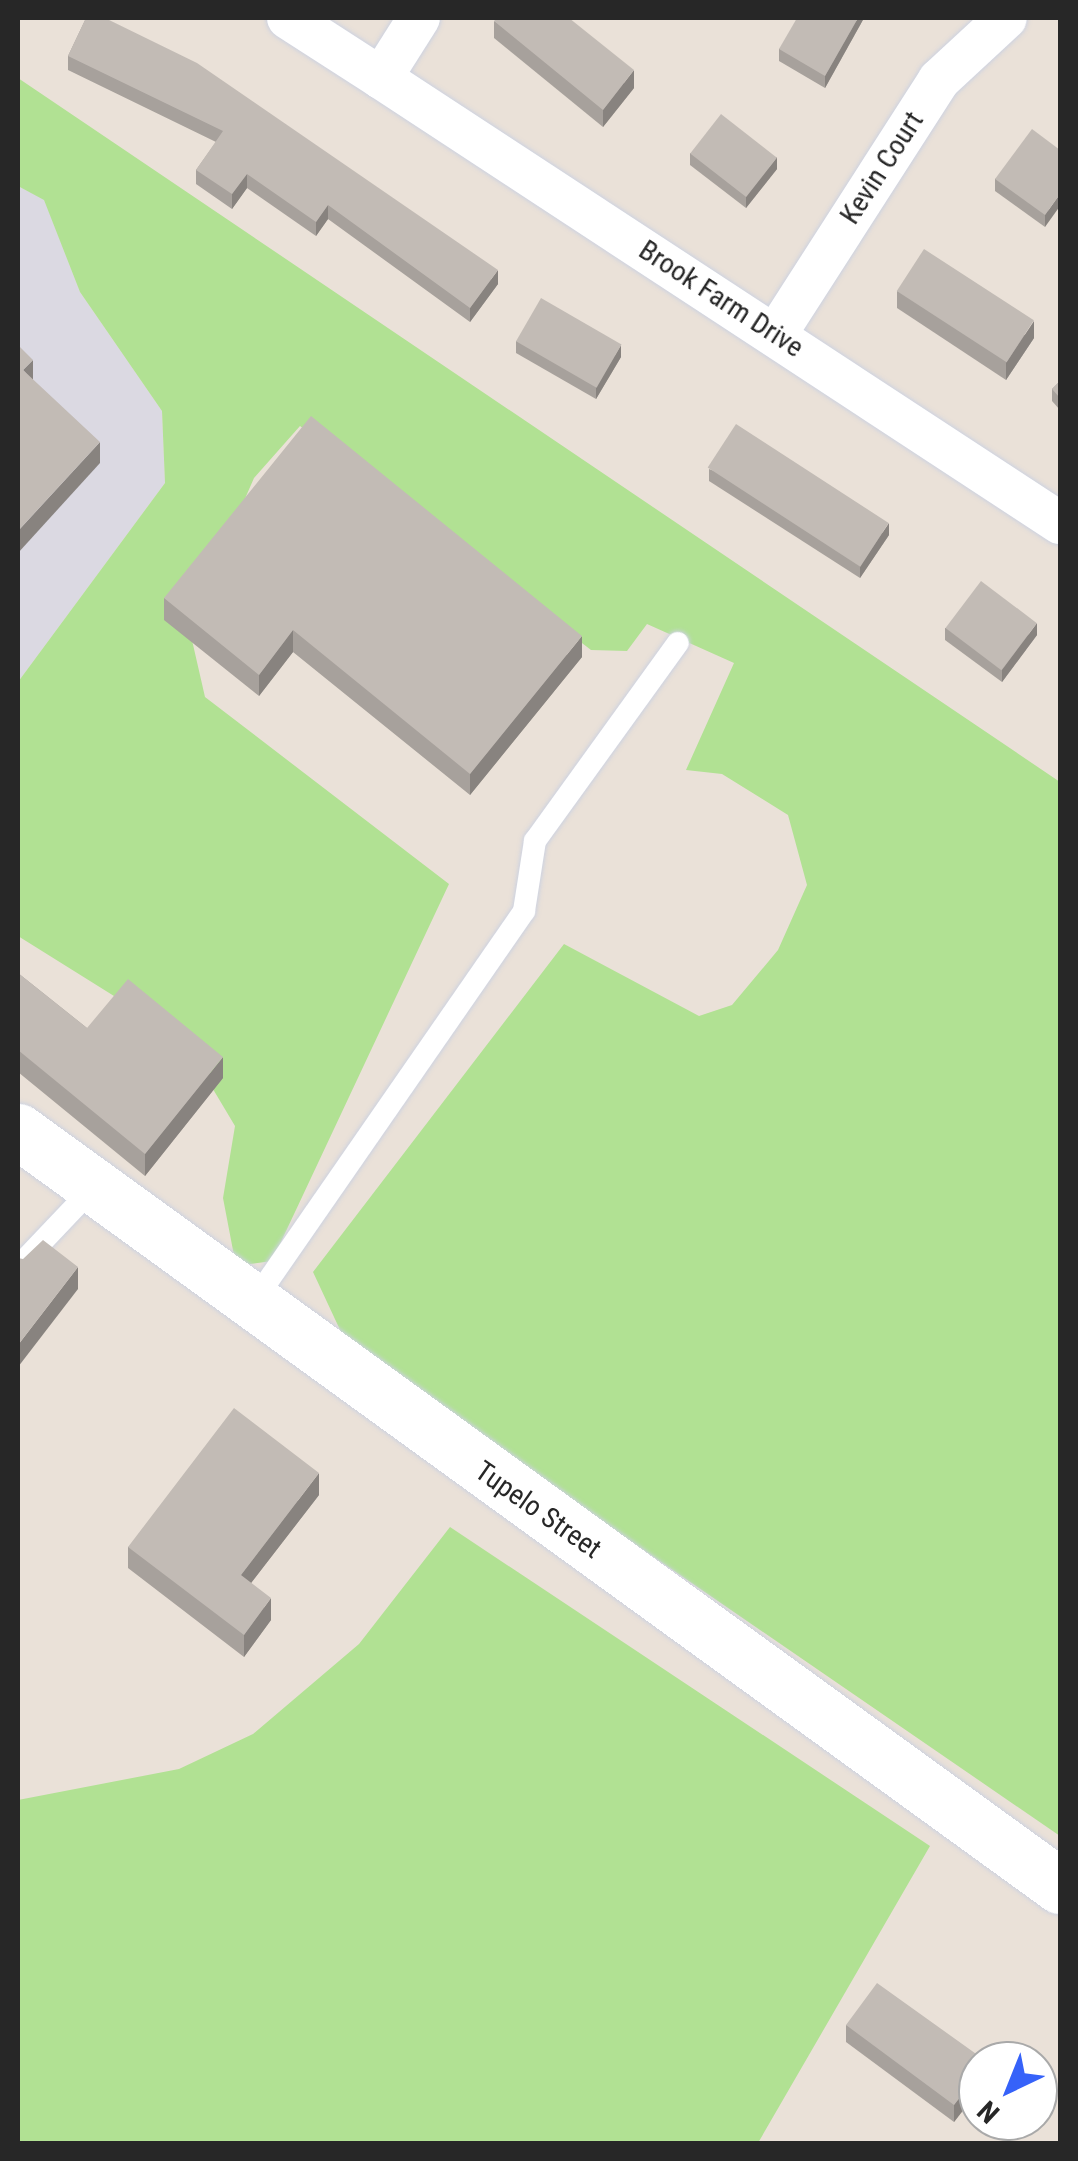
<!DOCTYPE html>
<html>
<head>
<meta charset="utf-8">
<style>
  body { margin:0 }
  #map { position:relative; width:1078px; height:2161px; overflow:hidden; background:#eae1d8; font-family:"Roboto Condensed",sans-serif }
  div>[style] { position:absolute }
  .industrial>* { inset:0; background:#dbd9e2 }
  .green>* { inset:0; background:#b1e193 }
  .roads { filter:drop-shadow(0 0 2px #cdd2e0) drop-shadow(0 0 2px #cdd2e0) }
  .service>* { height:22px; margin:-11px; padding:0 11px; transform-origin:11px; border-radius:11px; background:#fff }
  .minor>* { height:42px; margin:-21px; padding:0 21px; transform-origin:21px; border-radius:21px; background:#fff }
  .secondary>* { height:55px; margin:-27.5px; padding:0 27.5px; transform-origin:27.5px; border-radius:27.5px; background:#fff }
  .wall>* { inset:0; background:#a7a19c }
  .shaded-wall>* { inset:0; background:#88837f }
  .building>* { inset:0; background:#c2bbb5; transform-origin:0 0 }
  span { translate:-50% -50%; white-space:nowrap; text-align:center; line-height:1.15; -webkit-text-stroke:10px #fff; paint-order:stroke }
  .street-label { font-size:28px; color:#272727 }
  .frame { position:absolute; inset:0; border:20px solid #272727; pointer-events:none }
  .north { position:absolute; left:958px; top:2041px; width:100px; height:100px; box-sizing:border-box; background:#fff; border:2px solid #a9a9a9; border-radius:50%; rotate:223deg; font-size:28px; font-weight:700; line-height:40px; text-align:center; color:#272727 }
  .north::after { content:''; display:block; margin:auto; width:35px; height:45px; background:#3662f9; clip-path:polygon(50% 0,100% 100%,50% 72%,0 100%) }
</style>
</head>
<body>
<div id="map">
  <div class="industrial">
    <i style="clip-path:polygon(18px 186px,44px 199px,80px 292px,162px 411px,165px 483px,18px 682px)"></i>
  </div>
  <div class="green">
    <i style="clip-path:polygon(18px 78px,1060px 782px,1060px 1836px,348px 1347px,313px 1272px,564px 944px,699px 1016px,732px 1005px,778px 950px,807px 885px,788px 815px,722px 774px,686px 770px,734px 663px,647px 624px,627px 651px,591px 650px,300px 426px,254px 478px,189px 627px,205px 697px,449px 884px,272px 1261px,236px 1266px,223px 1198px,235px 1126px,195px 1059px,138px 1011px,18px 936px,18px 682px,165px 483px,162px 411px,80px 292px,44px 200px,18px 186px)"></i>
    <i style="clip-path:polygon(450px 1527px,930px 1846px,758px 2143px,18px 2143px,18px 1800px,179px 1769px,253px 1734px,359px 1644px)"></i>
  </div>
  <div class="roads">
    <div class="service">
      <i style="left:18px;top:1267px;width:109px;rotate:-46.5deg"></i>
      <i style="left:252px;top:1304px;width:478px;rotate:-55.3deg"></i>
      <i style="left:524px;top:911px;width:71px;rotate:-81.1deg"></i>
      <i style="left:535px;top:841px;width:244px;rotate:-54.2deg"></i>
    </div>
    <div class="minor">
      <i style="left:288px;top:18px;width:111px;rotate:32.8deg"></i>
      <i style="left:381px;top:78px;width:71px;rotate:-57.7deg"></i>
      <i style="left:381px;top:78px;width:812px;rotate:33.24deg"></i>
      <i style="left:776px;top:334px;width:302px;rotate:-57.3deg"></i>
      <i style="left:939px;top:80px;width:91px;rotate:-42.8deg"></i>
    </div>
    <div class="secondary">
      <i style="left:18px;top:1131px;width:1287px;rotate:35.93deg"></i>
    </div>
  </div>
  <div class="wall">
    <i style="clip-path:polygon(86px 18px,498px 284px,470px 322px,328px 219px,316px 236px,247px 188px,232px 209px,196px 184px,196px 170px,216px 142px,68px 70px,68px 56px)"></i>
    <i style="clip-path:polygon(864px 18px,825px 88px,779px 61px,779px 49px)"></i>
    <i style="clip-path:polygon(494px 21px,634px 88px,603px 127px,494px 38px)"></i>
    <i style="clip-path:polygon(1060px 150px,1045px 227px,995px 191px,995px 179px)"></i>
    <i style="clip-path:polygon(690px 153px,777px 169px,746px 208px,690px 165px)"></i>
    <i style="clip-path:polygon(897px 291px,1034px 338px,1006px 380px,897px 308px)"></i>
    <i style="clip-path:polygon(516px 341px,621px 357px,596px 399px,516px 353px)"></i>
    <i style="clip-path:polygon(1060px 381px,1060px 410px,1052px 401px,1052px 389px)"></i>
    <i style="clip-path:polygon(709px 469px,889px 535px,860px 578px,709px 481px)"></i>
    <i style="clip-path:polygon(164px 598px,582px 657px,470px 795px,293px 652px,259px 696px,164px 620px)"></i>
    <i style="clip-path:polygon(945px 628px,1037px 635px,1002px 682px,945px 640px)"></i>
    <i style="clip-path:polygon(18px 973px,87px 1028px,223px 1078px,145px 1176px,18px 1072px)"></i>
    <i style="clip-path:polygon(319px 1495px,251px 1583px,271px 1620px,244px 1657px,128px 1568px,128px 1547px)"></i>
    <i style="clip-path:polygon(846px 2025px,978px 2061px,978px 2091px,954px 2122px,846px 2042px)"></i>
  </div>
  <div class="shaded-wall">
    <i style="clip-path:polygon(858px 18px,864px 18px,825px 88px,825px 76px)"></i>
    <i style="clip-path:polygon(634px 70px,634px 88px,603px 127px,603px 110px)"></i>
    <i style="clip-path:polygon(777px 157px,777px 169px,746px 208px,746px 196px)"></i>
    <i style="clip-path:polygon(247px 174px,247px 188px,232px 209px,232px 194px)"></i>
    <i style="clip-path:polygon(1060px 194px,1060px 206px,1045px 227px,1045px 215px)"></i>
    <i style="clip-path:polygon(328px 205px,328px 219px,316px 236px,316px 222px)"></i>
    <i style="clip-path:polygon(498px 270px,498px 284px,470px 322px,470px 308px)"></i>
    <i style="clip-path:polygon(1034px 321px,1034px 338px,1006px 380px,1006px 363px)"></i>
    <i style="clip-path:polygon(621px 345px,621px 357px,596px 399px,596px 387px)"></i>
    <i style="clip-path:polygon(33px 360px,33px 381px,23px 370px)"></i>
    <i style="clip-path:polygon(100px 442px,100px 463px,18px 553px,18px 531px)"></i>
    <i style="clip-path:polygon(889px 523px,889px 535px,860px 578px,860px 566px)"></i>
    <i style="clip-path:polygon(1037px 623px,1037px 635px,1002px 682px,1002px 670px)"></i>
    <i style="clip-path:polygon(293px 630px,293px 652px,259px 696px,259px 675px)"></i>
    <i style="clip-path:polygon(582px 636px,582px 657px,470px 795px,470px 774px)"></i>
    <i style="clip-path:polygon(223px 1057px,223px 1078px,145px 1176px,145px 1154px)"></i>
    <i style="clip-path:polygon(20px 1222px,20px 1244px,18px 1246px,18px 1224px)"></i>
    <i style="clip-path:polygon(78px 1267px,78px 1289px,18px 1367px,18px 1345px)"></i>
    <i style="clip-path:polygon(319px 1473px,319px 1495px,241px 1596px,241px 1575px)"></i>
    <i style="clip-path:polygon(271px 1598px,271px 1620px,244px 1657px,244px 1635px)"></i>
    <i style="clip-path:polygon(978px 2074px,978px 2091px,954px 2122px,954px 2105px)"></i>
  </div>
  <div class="building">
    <i style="clip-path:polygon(86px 18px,105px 18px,197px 63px,498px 270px,470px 308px,328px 205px,316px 222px,247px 174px,232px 194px,196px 170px,223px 131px,68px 56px)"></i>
    <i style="clip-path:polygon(497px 18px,569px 18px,634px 70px,603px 110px,494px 21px)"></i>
    <i style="clip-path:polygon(797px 18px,858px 18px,825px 76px,779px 49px)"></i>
    <i style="left:721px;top:114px;width:71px;height:50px;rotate:38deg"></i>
    <i style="clip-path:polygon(1032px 129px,1060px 150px,1060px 194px,1045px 215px,995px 179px)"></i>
    <i style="left:924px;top:249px;width:131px;height:50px;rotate:33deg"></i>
    <i style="left:541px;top:298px;width:93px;height:50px;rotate:30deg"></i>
    <i style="clip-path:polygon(18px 345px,33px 360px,23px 370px,100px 442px,18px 531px)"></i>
    <i style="clip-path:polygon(1060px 381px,1060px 398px,1052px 389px)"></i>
    <i style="clip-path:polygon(311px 416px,582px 636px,470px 774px,293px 630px,259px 675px,164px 598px)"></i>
    <i style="left:736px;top:424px;width:182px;height:52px;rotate:33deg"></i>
    <i style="left:981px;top:581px;width:70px;height:59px;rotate:37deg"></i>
    <i style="clip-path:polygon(18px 973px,87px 1028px,128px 979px,223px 1057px,145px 1154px,18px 1050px)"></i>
    <i style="clip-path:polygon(43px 1240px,78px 1267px,18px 1345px,18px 1258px,23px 1259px)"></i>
    <i style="clip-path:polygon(234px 1408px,319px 1473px,241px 1575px,271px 1598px,244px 1635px,128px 1547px)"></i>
    <i style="clip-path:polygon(877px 1983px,986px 2061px,978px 2061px,978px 2074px,954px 2105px,846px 2025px)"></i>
  </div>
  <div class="street-label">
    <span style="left:882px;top:168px;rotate:-57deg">Kevin Court</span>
    <span style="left:721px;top:299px;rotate:33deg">Brook Farm Drive</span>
    <span style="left:538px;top:1510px;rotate:35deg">Tupelo Street</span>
  </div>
  <div class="frame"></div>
  <div class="north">N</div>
</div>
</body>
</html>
